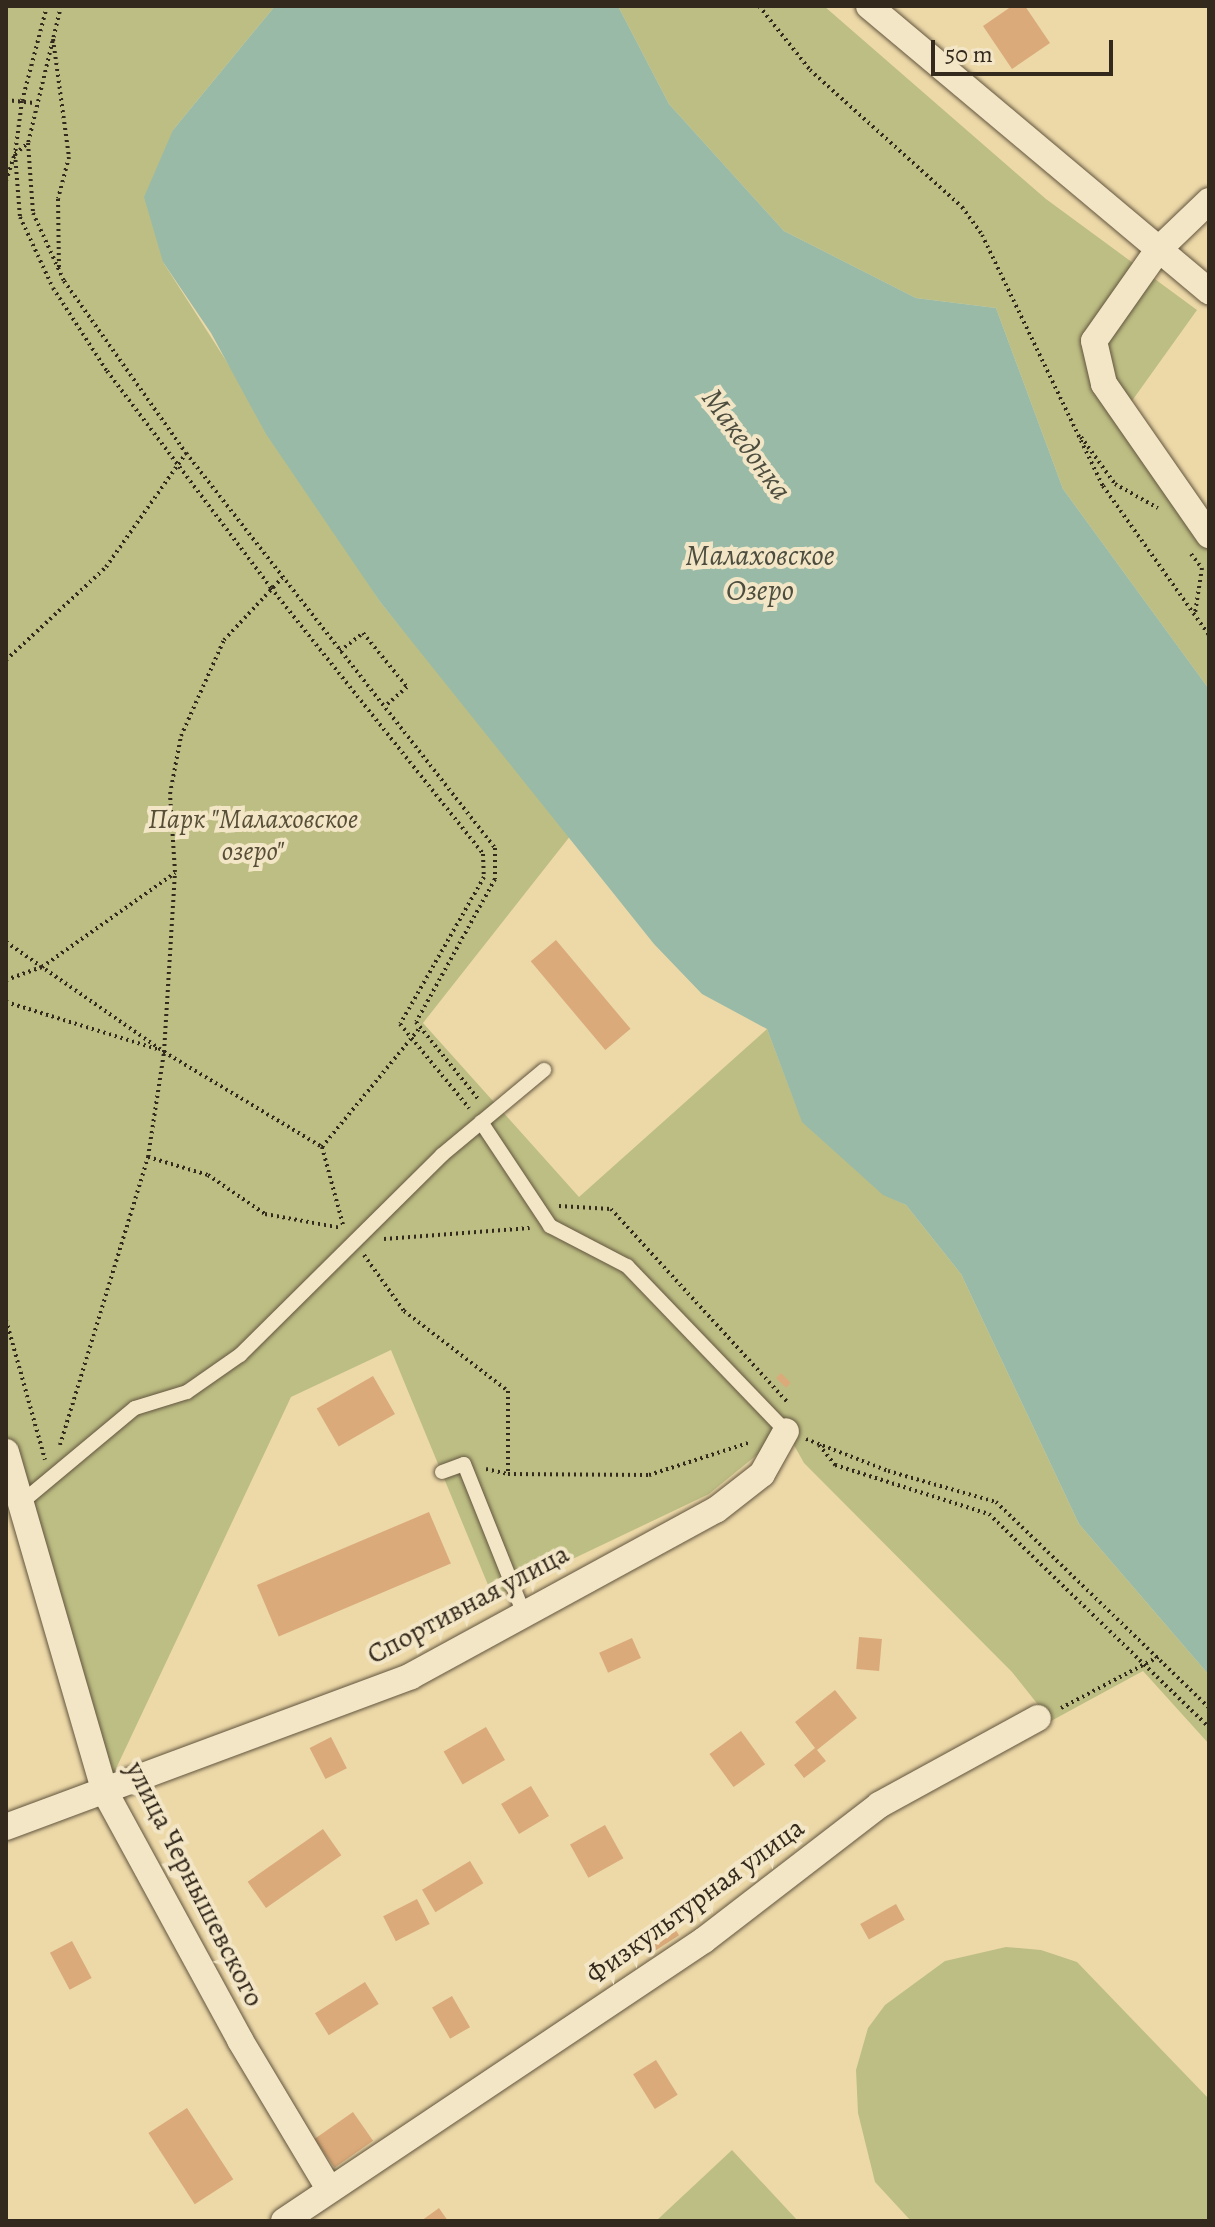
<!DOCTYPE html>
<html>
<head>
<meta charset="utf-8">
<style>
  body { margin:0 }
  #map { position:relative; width:1215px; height:2227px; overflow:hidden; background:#edd9a8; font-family:Alegreya,serif }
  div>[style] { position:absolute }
  .green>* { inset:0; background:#bdbe84 }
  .water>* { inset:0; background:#99baa7 }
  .building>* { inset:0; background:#dbaa7a; transform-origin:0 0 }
  .path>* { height:4px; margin-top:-2px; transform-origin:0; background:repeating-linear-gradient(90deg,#33291c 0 2px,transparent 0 6px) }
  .roads { filter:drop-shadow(0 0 2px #62553f) drop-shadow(0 0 2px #62553f) }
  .lane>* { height:14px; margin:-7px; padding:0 7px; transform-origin:7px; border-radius:7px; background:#f3e6c6 }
  .street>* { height:26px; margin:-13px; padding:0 13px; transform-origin:13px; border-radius:13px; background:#f3e6c6 }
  span { translate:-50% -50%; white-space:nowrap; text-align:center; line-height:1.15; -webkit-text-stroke:8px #f3e6c6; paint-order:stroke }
  .park-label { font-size:28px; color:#564e36; font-style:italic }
  .street-label { font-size:28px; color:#33291c }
  .water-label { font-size:30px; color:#4c4d3f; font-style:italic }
  .frame { position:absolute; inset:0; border:8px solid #33291c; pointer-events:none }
  .scale { position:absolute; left:931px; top:40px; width:182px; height:36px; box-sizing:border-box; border:4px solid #33291c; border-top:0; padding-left:10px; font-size:24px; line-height:28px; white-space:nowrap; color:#33291c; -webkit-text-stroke:6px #f3e6c6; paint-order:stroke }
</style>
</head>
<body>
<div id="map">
  <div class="green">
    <i style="clip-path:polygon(6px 6px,275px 6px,173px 130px,163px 262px,381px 603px,571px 835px,423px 1023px,579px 1197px,767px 1029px,796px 1105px,889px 1197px,906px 1205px,961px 1274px,1079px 1524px,1209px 1675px,1209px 1744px,1143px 1671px,1051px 1721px,1012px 1672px,804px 1463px,786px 1431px,709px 1494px,493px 1597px,391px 1350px,291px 1397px,105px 1792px,6px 1452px)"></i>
    <i style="clip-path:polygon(618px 6px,824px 6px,1046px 199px,1197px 310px,1119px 419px,1209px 547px,1209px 689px,1063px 489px,996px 308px,916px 298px,784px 231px,669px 104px)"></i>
    <i style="clip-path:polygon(1006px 1947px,1041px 1950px,1077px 1962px,1209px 2099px,1209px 2221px,911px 2221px,875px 2182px,858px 2113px,856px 2070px,868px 2028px,885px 2005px,945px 1961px)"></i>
    <i style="clip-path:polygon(732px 2150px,798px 2221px,656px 2221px)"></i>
  </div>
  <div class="water">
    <i style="clip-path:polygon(275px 6px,618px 6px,669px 104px,784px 231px,916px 298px,996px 308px,1063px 489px,1209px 689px,1209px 1675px,1079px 1524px,961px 1274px,906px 1205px,883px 1195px,802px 1122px,767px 1029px,702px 994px,654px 944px,381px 603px,266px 434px,211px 333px,163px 262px,144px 197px,173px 130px)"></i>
  </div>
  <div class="building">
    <i style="clip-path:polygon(1012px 6px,1025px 6px,1050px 43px,1012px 69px,983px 26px)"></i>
    <i style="left:556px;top:940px;width:116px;height:33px;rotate:50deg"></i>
    <i style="left:781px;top:1373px;width:14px;height:7px;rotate:45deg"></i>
    <i style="left:373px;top:1376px;width:44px;height:65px;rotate:60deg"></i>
    <i style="left:429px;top:1512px;width:56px;height:187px;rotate:67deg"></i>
    <i style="left:859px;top:1637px;width:23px;height:32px;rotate:5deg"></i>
    <i style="left:632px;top:1638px;width:22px;height:36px;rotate:66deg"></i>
    <i style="clip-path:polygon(835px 1690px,857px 1718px,817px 1750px,826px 1761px,804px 1778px,794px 1765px,815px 1748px,795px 1722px)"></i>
    <i style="left:486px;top:1727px;width:38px;height:49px;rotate:60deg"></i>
    <i style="left:741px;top:1731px;width:41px;height:39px;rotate:54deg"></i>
    <i style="left:331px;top:1737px;width:35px;height:24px;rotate:63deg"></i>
    <i style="left:531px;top:1786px;width:35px;height:35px;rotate:59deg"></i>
    <i style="left:605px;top:1825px;width:38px;height:40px;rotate:61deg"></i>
    <i style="left:323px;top:1829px;width:32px;height:92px;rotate:55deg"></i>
    <i style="left:470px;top:1861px;width:26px;height:56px;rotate:59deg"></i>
    <i style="left:417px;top:1899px;width:28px;height:38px;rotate:63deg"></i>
    <i style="left:896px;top:1904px;width:18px;height:41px;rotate:61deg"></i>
    <i style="left:666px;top:1915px;width:24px;height:31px;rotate:57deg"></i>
    <i style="left:72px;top:1941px;width:42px;height:25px;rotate:62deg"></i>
    <i style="left:365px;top:1982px;width:26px;height:59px;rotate:58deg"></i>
    <i style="left:452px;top:1996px;width:36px;height:23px;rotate:60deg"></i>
    <i style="left:656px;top:2060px;width:41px;height:27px;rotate:58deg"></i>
    <i style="left:187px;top:2108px;width:85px;height:46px;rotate:57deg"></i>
    <i style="left:353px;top:2112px;width:35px;height:47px;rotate:55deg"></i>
    <i style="clip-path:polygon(439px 2208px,448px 2221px,421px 2221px)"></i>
  </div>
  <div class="path">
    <i style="left:47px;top:6px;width:98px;rotate:104.7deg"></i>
    <i style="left:22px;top:101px;width:53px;rotate:97.5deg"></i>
    <i style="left:15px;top:154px;width:63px;rotate:85.5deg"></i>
    <i style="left:20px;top:217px;width:78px;rotate:65.1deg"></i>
    <i style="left:53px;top:288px;width:99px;rotate:57deg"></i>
    <i style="left:107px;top:371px;width:272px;rotate:52.9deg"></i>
    <i style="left:271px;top:588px;width:340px;rotate:51.4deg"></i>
    <i style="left:483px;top:854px;width:23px;rotate:88deg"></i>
    <i style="left:484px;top:877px;width:169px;rotate:119.7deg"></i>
    <i style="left:400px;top:1024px;width:109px;rotate:50.6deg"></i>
    <i style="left:61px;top:6px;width:141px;rotate:103.5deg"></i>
    <i style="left:28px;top:143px;width:70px;rotate:85.9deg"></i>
    <i style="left:33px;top:213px;width:75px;rotate:65.5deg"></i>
    <i style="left:64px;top:281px;width:211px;rotate:54.7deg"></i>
    <i style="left:186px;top:453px;width:502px;rotate:51.96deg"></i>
    <i style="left:495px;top:848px;width:31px;rotate:90deg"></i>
    <i style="left:495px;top:879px;width:163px;rotate:118.9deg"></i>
    <i style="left:416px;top:1022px;width:100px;rotate:51.1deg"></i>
    <i style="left:759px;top:6px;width:82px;rotate:51.4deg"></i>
    <i style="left:810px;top:70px;width:205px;rotate:42deg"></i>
    <i style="left:962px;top:207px;width:34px;rotate:54deg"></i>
    <i style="left:982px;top:235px;width:279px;rotate:64.3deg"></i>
    <i style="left:1103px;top:486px;width:183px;rotate:54.6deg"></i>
    <i style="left:53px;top:39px;width:119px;rotate:82.3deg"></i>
    <i style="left:69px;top:157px;width:43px;rotate:104.7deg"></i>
    <i style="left:58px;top:199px;width:69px;rotate:89.2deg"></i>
    <i style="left:6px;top:100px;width:28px;rotate:6deg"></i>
    <i style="left:6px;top:181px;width:28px;rotate:-72deg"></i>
    <i style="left:15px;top:154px;width:17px;rotate:-40deg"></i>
    <i style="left:1081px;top:437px;width:58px;rotate:54.1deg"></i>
    <i style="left:1115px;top:484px;width:49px;rotate:29.2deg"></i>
    <i style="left:1191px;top:554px;width:18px;rotate:52deg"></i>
    <i style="left:1202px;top:568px;width:46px;rotate:98.8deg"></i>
    <i style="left:340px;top:651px;width:29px;rotate:-38deg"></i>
    <i style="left:363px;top:633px;width:70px;rotate:50.8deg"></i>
    <i style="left:407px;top:687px;width:30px;rotate:139deg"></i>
    <i style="left:6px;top:660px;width:137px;rotate:-42.9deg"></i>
    <i style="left:106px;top:567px;width:139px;rotate:-54.9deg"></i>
    <i style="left:6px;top:942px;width:193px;rotate:34.8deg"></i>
    <i style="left:164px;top:1052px;width:184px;rotate:31deg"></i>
    <i style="left:322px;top:1147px;width:81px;rotate:74.9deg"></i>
    <i style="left:6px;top:980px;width:38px;rotate:-20deg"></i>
    <i style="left:42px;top:967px;width:163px;rotate:-35.3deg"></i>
    <i style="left:6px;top:1002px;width:161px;rotate:17.3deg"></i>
    <i style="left:322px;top:1147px;width:153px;rotate:-50.6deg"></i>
    <i style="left:148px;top:1157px;width:63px;rotate:16.7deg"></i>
    <i style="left:208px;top:1175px;width:69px;rotate:34.4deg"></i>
    <i style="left:265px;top:1214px;width:77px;rotate:10.4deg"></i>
    <i style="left:559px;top:1206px;width:52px;rotate:3.3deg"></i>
    <i style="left:611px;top:1209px;width:263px;rotate:47.6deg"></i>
    <i style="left:384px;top:1239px;width:146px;rotate:-4.3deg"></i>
    <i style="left:364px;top:1255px;width:69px;rotate:54.5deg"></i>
    <i style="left:404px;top:1311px;width:131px;rotate:37.6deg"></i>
    <i style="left:508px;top:1391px;width:83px;rotate:90deg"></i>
    <i style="left:6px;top:1320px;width:145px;rotate:74.4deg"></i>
    <i style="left:806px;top:1439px;width:88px;rotate:21.3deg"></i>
    <i style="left:888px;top:1471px;width:112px;rotate:16deg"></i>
    <i style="left:996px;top:1502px;width:296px;rotate:44deg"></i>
    <i style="left:60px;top:1445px;width:301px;rotate:-73deg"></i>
    <i style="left:148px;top:1157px;width:106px;rotate:-81.3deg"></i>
    <i style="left:164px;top:1052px;width:180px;rotate:-86.5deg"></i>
    <i style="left:175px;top:872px;width:78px;rotate:-93.7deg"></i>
    <i style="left:170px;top:794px;width:59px;rotate:-79.3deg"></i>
    <i style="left:181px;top:736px;width:105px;rotate:-65.9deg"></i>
    <i style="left:224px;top:640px;width:85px;rotate:-46.9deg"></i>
    <i style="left:819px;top:1445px;width:26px;rotate:51deg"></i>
    <i style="left:835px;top:1465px;width:162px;rotate:17.7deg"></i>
    <i style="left:989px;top:1514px;width:306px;rotate:44.1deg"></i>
    <i style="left:486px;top:1469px;width:23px;rotate:13deg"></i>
    <i style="left:508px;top:1474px;width:141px;rotate:0.4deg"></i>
    <i style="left:649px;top:1475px;width:107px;rotate:-17.9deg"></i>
    <i style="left:1061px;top:1708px;width:110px;rotate:-27.7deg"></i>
  </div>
  <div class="roads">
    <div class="lane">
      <i style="left:481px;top:1122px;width:125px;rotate:56.4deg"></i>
      <i style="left:550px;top:1226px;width:87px;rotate:27.5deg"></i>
      <i style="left:627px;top:1266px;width:229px;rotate:46.1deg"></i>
      <i style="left:442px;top:1472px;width:23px;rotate:-20deg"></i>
      <i style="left:464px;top:1464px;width:162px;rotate:68.2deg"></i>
      <i style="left:22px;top:1502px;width:147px;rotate:-39.8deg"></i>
      <i style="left:135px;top:1408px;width:54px;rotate:-17.1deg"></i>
      <i style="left:187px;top:1392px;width:65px;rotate:-34.9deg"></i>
      <i style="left:240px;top:1355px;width:284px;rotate:-44.7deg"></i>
      <i style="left:442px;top:1155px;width:133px;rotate:-39.8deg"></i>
    </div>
    <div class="street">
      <i style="left:869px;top:6px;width:444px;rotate:40deg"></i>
      <i style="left:1209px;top:201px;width:71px;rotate:136.1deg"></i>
      <i style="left:1158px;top:250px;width:111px;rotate:125.1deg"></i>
      <i style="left:1094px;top:341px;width:44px;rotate:76.9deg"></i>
      <i style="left:1104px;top:384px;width:184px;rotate:55.2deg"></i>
      <i style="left:6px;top:1452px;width:354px;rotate:73.8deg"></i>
      <i style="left:105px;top:1792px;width:282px;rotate:61.4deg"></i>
      <i style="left:240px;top:2040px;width:174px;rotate:59.1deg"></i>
      <i style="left:6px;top:1827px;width:432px;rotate:-20.4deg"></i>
      <i style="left:411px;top:1676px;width:347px;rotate:-28.6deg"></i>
      <i style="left:716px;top:1510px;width:58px;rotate:-38deg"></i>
      <i style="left:762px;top:1474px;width:49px;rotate:-60.8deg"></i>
      <i style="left:284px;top:2221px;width:505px;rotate:-33.78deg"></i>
      <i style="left:704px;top:1940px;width:221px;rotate:-37.6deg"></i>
      <i style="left:879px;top:1805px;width:181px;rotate:-28.7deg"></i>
    </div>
  </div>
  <div class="park-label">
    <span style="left:253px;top:835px">Парк "Малаховское<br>озеро"</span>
  </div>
  <div class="street-label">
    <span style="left:468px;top:1604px;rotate:-28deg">Спортивная улица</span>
    <span style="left:195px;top:1884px;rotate:63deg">улица Чернышевского</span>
    <span style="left:695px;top:1901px;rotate:-36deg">Физкультурная улица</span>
  </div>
  <div class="water-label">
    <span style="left:747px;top:444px;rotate:54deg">Македонка</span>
    <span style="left:760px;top:572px">Малаховское<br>Озеро</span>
  </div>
  <div class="frame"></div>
  <div class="scale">50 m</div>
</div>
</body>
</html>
